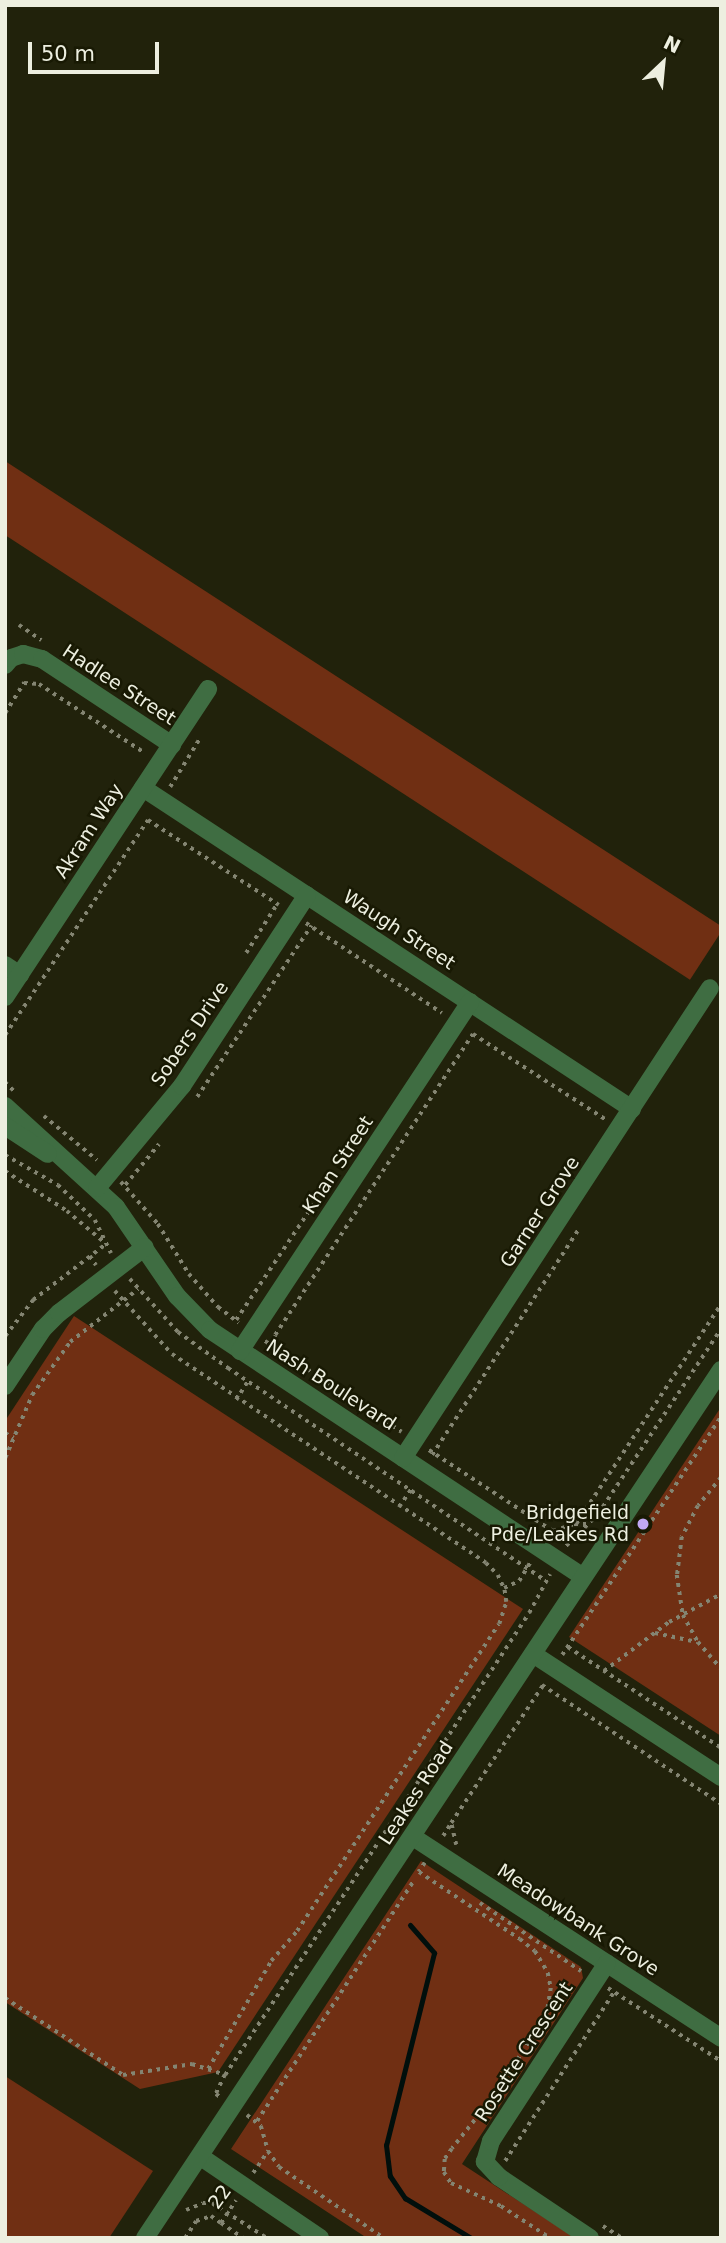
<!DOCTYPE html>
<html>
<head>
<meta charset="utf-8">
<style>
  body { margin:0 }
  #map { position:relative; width:726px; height:2243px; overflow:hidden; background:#21220b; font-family:"DejaVu Sans",sans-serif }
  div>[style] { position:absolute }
  .green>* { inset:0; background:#702f13; transform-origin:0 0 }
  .stream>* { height:5px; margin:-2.5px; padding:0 2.5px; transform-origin:2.5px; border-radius:2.5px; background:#010f0c }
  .path>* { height:3.5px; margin-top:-1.75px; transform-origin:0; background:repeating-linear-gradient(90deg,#848572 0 3.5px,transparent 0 8.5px) }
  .minor>* { height:18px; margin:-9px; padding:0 9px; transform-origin:9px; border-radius:9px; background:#3f6d42 }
  .tertiary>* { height:18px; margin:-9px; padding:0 9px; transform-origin:9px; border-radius:9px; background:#3f6d42 }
  .dots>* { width:19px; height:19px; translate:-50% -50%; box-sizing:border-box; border:4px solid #181903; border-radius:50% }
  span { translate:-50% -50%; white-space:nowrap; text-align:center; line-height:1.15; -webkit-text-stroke:5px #181903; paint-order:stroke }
  .street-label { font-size:19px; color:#edefe0 }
  .poi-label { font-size:19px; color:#edefe0 }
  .right { translate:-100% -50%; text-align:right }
  .frame { position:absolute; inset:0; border:7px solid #edefe0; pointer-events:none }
  .north { position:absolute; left:628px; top:28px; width:70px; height:70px; -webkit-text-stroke:5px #181903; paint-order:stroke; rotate:26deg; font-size:19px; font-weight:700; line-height:28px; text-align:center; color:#edefe0 }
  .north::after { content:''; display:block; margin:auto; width:24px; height:32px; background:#edefe0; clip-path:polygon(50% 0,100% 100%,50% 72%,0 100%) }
  .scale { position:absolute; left:28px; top:42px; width:131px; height:32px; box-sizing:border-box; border:4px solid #edefe0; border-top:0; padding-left:9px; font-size:21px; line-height:24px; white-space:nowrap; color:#edefe0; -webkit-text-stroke:5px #181903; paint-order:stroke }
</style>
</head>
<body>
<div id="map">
  <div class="green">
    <i style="left:5px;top:461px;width:857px;height:62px;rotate:33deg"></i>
    <i style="clip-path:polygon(74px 1316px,523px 1609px,218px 2072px,140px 2089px,5px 2002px,5px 1421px)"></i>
    <i style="clip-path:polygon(721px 1407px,721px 1736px,569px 1637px)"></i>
    <i style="clip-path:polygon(421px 1861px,581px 1967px,583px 1978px,462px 2164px,575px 2238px,367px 2238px,231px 2149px)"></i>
    <i style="clip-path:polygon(5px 2076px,153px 2171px,109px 2238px,5px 2238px)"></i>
  </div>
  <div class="stream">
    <i style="left:410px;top:1925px;width:37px;rotate:49deg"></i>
    <i style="left:434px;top:1953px;width:198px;rotate:104deg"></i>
    <i style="left:386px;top:2145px;width:31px;rotate:83deg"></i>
    <i style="left:390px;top:2176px;width:27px;rotate:56deg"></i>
    <i style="left:405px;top:2198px;width:77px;rotate:31.2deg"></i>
  </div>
  <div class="path">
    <i style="left:19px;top:625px;width:27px;rotate:34deg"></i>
    <i style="left:5px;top:713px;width:36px;rotate:-58deg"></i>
    <i style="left:24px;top:683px;width:15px;rotate:4deg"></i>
    <i style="left:39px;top:684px;width:126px;rotate:33.1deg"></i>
    <i style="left:170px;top:787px;width:57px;rotate:-58.5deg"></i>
    <i style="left:306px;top:923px;width:163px;rotate:33.5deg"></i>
    <i style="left:246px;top:953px;width:58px;rotate:-57.7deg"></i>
    <i style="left:5px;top:1035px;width:258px;rotate:-56.4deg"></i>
    <i style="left:148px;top:820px;width:156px;rotate:33deg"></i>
    <i style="left:5px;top:1082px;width:13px;rotate:45deg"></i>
    <i style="left:197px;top:1097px;width:206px;rotate:-56.3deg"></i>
    <i style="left:44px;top:1116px;width:69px;rotate:39.7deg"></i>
    <i style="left:5px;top:1155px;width:61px;rotate:29.5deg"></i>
    <i style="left:58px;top:1185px;width:51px;rotate:43.4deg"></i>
    <i style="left:95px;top:1220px;width:37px;rotate:64deg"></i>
    <i style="left:5px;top:1171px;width:74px;rotate:32.8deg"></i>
    <i style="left:67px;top:1211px;width:48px;rotate:40deg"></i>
    <i style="left:121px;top:1182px;width:56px;rotate:48.6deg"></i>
    <i style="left:158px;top:1224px;width:59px;rotate:58.2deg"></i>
    <i style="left:189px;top:1274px;width:44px;rotate:48.7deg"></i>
    <i style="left:218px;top:1307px;width:26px;rotate:37deg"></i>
    <i style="left:125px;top:1185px;width:53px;rotate:-50.3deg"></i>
    <i style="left:90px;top:1256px;width:11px;rotate:56deg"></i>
    <i style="left:130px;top:1279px;width:72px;rotate:47.8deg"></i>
    <i style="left:178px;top:1332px;width:62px;rotate:35.8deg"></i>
    <i style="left:228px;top:1368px;width:383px;rotate:33.8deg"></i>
    <i style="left:115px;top:1291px;width:85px;rotate:47.9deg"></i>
    <i style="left:172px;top:1354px;width:377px;rotate:33.6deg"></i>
    <i style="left:486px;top:1563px;width:17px;rotate:45deg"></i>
    <i style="left:498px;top:1575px;width:14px;rotate:65deg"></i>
    <i style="left:504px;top:1588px;width:17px;rotate:-25deg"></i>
    <i style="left:519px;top:1581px;width:21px;rotate:-59deg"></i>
    <i style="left:236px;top:1320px;width:171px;rotate:-56.2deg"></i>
    <i style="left:5px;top:1336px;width:46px;rotate:-52.1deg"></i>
    <i style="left:33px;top:1300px;width:92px;rotate:-37.5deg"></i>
    <i style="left:265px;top:1341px;width:164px;rotate:33.6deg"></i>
    <i style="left:272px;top:1345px;width:10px;rotate:-73deg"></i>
    <i style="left:275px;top:1335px;width:360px;rotate:-56.7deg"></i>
    <i style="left:473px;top:1034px;width:157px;rotate:32.8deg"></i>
    <i style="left:236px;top:1400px;width:22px;rotate:-58deg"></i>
    <i style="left:5px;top:1433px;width:10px;rotate:29deg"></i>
    <i style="left:429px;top:1450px;width:148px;rotate:33.2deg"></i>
    <i style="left:432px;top:1455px;width:270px;rotate:-57deg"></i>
    <i style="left:5px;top:1458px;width:69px;rotate:-66.8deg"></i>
    <i style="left:32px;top:1395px;width:65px;rotate:-54.4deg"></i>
    <i style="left:70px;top:1342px;width:86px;rotate:-37.9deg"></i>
    <i style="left:721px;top:1478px;width:36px;rotate:129deg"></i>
    <i style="left:698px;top:1506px;width:35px;rotate:117deg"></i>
    <i style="left:682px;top:1537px;width:38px;rotate:97deg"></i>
    <i style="left:677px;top:1575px;width:40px;rotate:81.5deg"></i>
    <i style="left:683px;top:1615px;width:31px;rotate:61deg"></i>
    <i style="left:698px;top:1642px;width:35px;rotate:49deg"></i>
    <i style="left:399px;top:1507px;width:23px;rotate:-56deg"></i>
    <i style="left:576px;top:1524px;width:263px;rotate:-56.6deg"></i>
    <i style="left:553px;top:1531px;width:22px;rotate:-18deg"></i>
    <i style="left:574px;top:1524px;width:15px"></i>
    <i style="left:566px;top:1546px;width:45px;rotate:-45deg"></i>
    <i style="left:598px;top:1514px;width:222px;rotate:-56.4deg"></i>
    <i style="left:655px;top:1633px;width:43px;rotate:12.1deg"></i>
    <i style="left:568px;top:1647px;width:183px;rotate:33.4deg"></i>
    <i style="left:562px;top:1655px;width:286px;rotate:-56.3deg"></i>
    <i style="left:604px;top:1671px;width:81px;rotate:-37deg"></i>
    <i style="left:669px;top:1622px;width:59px;rotate:-28.3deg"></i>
    <i style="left:542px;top:1685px;width:215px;rotate:33.6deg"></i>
    <i style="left:443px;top:1836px;width:15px;rotate:-58deg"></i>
    <i style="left:456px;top:1845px;width:23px;rotate:-103deg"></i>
    <i style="left:451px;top:1823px;width:169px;rotate:-56.3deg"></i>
    <i style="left:425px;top:1863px;width:11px;rotate:124deg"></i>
    <i style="left:419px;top:1872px;width:121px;rotate:33.6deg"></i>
    <i style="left:520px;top:1939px;width:19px;rotate:39deg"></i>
    <i style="left:535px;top:1951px;width:26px;rotate:59deg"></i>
    <i style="left:548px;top:1973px;width:15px;rotate:79deg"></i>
    <i style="left:551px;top:1988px;width:26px;rotate:99deg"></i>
    <i style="left:547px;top:2014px;width:95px;rotate:122.5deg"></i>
    <i style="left:496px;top:2094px;width:70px;rotate:128.7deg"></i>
    <i style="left:452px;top:2149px;width:12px;rotate:125deg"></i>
    <i style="left:445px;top:2159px;width:13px;rotate:94deg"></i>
    <i style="left:444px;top:2172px;width:13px;rotate:58deg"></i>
    <i style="left:451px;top:2183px;width:55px;rotate:24.7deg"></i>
    <i style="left:501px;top:2206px;width:59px;rotate:33.1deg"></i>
    <i style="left:480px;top:1903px;width:122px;rotate:34deg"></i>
    <i style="left:608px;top:1988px;width:135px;rotate:32.9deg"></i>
    <i style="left:5px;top:1998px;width:141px;rotate:33.1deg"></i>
    <i style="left:123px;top:2075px;width:70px;rotate:-9.1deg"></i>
    <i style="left:192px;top:2064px;width:35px;rotate:18deg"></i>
    <i style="left:225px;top:2075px;width:21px;rotate:115deg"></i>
    <i style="left:216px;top:2094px;width:5px;rotate:37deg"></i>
    <i style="left:208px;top:2069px;width:125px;rotate:-59.7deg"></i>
    <i style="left:271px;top:1961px;width:40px;rotate:-49deg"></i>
    <i style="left:297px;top:1931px;width:367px;rotate:-56.7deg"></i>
    <i style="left:499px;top:1624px;width:23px;rotate:-72deg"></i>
    <i style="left:506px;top:1602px;width:14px;rotate:-98deg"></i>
    <i style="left:225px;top:2075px;width:553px;rotate:-56.65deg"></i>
    <i style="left:529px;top:1613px;width:44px;rotate:-61.7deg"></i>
    <i style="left:247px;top:2115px;width:18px;rotate:38deg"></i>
    <i style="left:261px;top:2126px;width:26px;rotate:74deg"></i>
    <i style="left:268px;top:2151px;width:19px;rotate:55deg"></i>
    <i style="left:279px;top:2167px;width:127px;rotate:34.1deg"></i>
    <i style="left:257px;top:2121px;width:288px;rotate:-56.9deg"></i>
    <i style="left:505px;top:2161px;width:201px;rotate:-57.2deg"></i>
    <i style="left:253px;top:2173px;width:27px;rotate:-56deg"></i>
    <i style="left:186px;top:2210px;width:18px;rotate:-22deg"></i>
    <i style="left:203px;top:2203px;width:9px"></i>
    <i style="left:212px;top:2203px;width:65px;rotate:32.5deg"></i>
    <i style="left:221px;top:2223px;width:27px;rotate:34deg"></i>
    <i style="left:603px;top:2226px;width:22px;rotate:32deg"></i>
    <i style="left:185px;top:2238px;width:20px;rotate:-57deg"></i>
    <i style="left:196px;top:2221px;width:16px;rotate:-18deg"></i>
    <i style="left:211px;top:2216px;width:12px;rotate:35deg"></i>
    <i style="left:221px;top:2223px;width:27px;rotate:-57deg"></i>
  </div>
  <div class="minor">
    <i style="left:5px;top:665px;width:9px;rotate:-49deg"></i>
    <i style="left:11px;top:658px;width:13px;rotate:-18deg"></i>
    <i style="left:23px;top:654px;width:20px;rotate:15deg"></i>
    <i style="left:42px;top:659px;width:156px;rotate:33.5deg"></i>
    <i style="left:143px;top:788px;width:585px;rotate:33.28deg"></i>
    <i style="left:5px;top:965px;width:18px;rotate:34deg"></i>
    <i style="left:5px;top:997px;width:369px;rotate:-56.6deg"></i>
    <i style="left:5px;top:1106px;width:150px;rotate:42.3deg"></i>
    <i style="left:116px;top:1207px;width:108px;rotate:55.6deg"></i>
    <i style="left:177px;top:1296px;width:47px;rotate:45.9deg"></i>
    <i style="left:210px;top:1330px;width:445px;rotate:33.5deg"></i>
    <i style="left:5px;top:1126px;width:51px;rotate:33.1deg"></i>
    <i style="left:97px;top:1188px;width:133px;rotate:-50.2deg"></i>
    <i style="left:182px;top:1086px;width:228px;rotate:-56.8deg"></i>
    <i style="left:240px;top:1351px;width:418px;rotate:-56.6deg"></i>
    <i style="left:5px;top:1386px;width:69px;rotate:-56.3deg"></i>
    <i style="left:43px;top:1329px;width:23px;rotate:-45deg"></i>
    <i style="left:59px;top:1313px;width:108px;rotate:-37.5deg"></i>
    <i style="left:403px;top:1458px;width:561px;rotate:-56.85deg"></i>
    <i style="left:533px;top:1654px;width:225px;rotate:33.2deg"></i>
    <i style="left:413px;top:1837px;width:368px;rotate:33.1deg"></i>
    <i style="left:590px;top:2238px;width:110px;rotate:-146.2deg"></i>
    <i style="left:499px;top:2177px;width:21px;rotate:-133deg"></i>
    <i style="left:485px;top:2162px;width:22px;rotate:-74deg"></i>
    <i style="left:491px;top:2141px;width:212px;rotate:-56.9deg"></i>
  </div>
  <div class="tertiary">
    <i style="left:201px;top:2157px;width:144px;rotate:34.2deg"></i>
    <i style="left:145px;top:2238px;width:1042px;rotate:-56.43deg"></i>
  </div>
  <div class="dots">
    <i style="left:643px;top:1524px;background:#c1a8f3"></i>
  </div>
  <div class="street-label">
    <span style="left:119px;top:685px;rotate:33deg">Hadlee Street</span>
    <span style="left:89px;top:831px;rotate:-57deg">Akram Way</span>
    <span style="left:399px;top:930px;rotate:33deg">Waugh Street</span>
    <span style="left:190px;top:1034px;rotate:-56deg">Sobers Drive</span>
    <span style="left:338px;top:1165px;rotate:-57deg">Khan Street</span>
    <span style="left:540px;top:1212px;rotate:-57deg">Garner Grove</span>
    <span style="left:331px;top:1385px;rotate:33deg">Nash Boulevard</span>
    <span style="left:416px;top:1793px;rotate:-57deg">Leakes Road</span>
    <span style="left:578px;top:1920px;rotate:33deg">Meadowbank Grove</span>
    <span style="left:524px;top:2052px;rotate:-57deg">Rosette Crescent</span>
    <span style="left:220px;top:2197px;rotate:-54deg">22</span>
  </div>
  <div class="poi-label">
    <span class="right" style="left:629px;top:1524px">Bridgefield<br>Pde/Leakes Rd</span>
  </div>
  <div class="frame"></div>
  <div class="north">N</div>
  <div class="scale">50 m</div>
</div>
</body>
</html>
